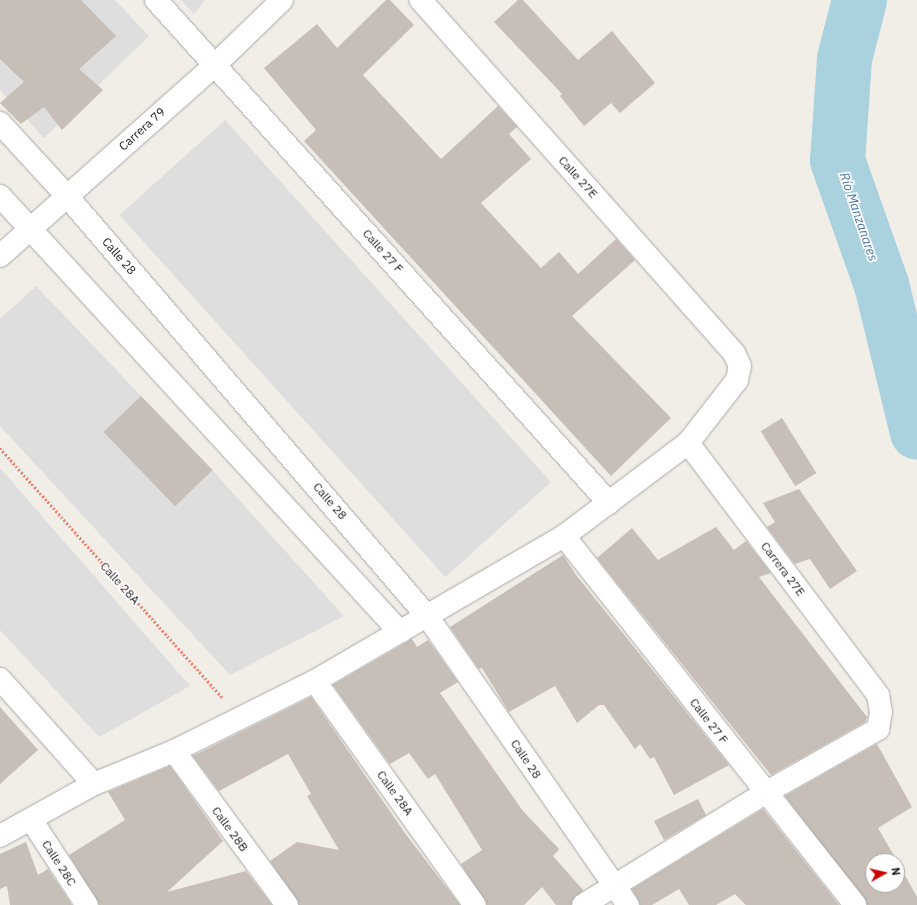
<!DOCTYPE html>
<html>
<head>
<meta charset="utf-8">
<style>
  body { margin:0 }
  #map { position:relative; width:917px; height:905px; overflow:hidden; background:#f1eee7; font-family:"IBM Plex Sans",sans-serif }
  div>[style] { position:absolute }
  .residential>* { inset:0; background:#dfdede; transform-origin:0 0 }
  .river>* { height:55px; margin:-27.5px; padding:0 27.5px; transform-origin:27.5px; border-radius:27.5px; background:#a9d1de }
  .building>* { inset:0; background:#c6beb7; transform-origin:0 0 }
  .path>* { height:2.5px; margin-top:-1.25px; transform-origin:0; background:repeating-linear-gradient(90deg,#f88071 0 2px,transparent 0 4px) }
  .roads { filter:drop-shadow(0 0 1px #a8a8a8) drop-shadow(0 0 1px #a8a8a8) }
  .minor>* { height:22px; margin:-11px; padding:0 11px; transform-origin:11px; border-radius:11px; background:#fff }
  span { translate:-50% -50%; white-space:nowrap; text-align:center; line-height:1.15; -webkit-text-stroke:3.5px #fff; paint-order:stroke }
  .street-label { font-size:12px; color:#212121 }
  .water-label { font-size:13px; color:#4a79a8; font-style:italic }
  .north { position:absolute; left:865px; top:853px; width:40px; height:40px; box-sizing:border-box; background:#fff; border:1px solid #a6a6a6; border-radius:50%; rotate:82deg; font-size:11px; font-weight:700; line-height:16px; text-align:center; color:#212121 }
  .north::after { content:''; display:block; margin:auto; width:14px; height:18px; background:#ce0403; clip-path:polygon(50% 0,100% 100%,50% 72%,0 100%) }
</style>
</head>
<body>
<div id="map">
  <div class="residential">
    <i style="clip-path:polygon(0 0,115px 0,149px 36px,44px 138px,0 90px)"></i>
    <i style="clip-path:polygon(181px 0,205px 0,194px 14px)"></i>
    <i style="left:225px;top:120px;width:487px;height:142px;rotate:48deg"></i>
    <i style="clip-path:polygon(36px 286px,212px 470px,344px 616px,230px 675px,0 426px,0 319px)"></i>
    <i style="clip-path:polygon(0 468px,190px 686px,99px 737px,0 630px)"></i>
  </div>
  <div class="river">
    <i style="left:859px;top:0;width:60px;rotate:104.5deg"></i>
    <i style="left:844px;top:58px;width:102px;rotate:93.9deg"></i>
    <i style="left:837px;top:160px;width:132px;rotate:70.5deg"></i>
    <i style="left:881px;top:284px;width:152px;rotate:76.3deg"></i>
  </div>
  <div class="building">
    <i style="clip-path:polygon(0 0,81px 0,116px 36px,79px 69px,103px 90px,62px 130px,44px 107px,21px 124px,0 103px,24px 82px,0 59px)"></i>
    <i style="clip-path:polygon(386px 0,390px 0,414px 25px,363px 75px,441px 159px,498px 106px,517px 127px,509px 134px,531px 159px,481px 203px,541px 268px,559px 252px,578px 274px,616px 239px,635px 260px,572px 316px,671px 418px,611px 476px,304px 141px,316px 130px,264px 68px,317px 24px,337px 48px)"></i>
    <i style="clip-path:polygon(518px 0,523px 0,578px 60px,612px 31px,655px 83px,620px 113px,611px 103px,584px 126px,560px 96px,562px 94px,494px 22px)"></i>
    <i style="left:141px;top:396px;width:103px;height:52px;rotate:46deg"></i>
    <i style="left:782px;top:418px;width:65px;height:25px;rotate:58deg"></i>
    <i style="clip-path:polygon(799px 489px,857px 571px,830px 589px,810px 559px,795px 564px,767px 527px,775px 522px,763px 503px)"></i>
    <i style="clip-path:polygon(716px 527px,734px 550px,746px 541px,771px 573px,759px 577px,867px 717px,865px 722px,771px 775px,597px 558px,632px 528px,658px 560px)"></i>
    <i style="clip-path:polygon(563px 555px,576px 575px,729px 765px,674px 795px,654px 757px,650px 759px,640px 744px,635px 749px,604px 705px,599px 705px,577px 723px,555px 686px,509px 712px,482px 668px,479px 669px,450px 627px)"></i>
    <i style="clip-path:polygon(412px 639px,417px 647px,428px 640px,458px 682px,440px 693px,523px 811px,559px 849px,553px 856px,583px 890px,571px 905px,556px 905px,542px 887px,524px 905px,487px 905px,461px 864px,482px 850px,435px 774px,428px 779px,409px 753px,390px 764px,333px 685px)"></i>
    <i style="clip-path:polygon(311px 697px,407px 836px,460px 905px,299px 905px,270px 861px,297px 842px,339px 850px,307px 796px,311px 794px,288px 754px,219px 791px,193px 756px)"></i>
    <i style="clip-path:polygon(0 707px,38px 750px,0 784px)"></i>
    <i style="clip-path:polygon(877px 744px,912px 807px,878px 828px,897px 861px,873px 861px,873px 885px,897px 885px,897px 861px,917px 897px,917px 905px,867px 905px,785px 796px)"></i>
    <i style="clip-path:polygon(170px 766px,223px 841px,167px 892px,246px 871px,272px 905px,99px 905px,69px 855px,125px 820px,108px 792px)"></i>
    <i style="clip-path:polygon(698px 799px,706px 815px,664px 840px,654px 821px)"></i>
    <i style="clip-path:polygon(763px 809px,839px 905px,746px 905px,735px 894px,716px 905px,689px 905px,679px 889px,652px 905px,640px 905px,632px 889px)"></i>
    <i style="clip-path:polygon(26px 842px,38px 875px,48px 869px,72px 905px,10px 905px,7px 886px,0 889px,0 854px)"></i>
  </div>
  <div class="path">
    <i style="left:0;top:448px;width:334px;rotate:48.3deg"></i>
  </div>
  <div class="roads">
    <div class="minor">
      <i style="left:156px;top:0;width:677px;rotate:47.99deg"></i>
      <i style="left:0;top:123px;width:99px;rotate:47.5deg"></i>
      <i style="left:67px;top:196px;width:553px;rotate:49.4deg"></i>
      <i style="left:427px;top:616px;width:352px;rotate:55.2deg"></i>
      <i style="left:0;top:196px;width:592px;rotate:47.47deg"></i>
      <i style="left:0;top:256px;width:288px;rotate:-41.6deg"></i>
      <i style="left:215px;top:65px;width:93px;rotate:-44.1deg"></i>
      <i style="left:564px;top:536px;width:470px;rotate:51.7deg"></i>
      <i style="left:0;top:679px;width:141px;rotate:48.2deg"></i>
      <i style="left:315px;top:681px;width:275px;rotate:54.5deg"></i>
      <i style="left:174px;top:751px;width:191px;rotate:53.7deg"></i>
      <i style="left:32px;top:821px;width:100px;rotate:56.8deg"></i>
      <i style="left:0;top:836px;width:107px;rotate:-29deg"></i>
      <i style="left:94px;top:784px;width:87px;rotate:-22.4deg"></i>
      <i style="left:174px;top:751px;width:157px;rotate:-26.4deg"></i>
      <i style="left:315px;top:681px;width:288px;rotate:-30.2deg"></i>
      <i style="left:564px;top:536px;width:155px;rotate:-36.9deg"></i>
      <i style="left:688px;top:443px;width:80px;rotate:-52.1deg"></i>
      <i style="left:737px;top:380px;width:14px;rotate:-78deg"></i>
      <i style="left:740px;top:366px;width:14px;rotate:-115deg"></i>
      <i style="left:734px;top:353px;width:472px;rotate:-131.6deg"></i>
      <i style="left:583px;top:905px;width:214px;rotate:-31.6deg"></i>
      <i style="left:765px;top:793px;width:130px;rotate:-29.5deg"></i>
      <i style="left:878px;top:729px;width:17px;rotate:-80deg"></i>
      <i style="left:881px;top:712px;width:17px;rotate:-100deg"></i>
      <i style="left:878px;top:695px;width:316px;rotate:-127deg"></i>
    </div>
  </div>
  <div class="street-label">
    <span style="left:142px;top:129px;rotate:-42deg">Carrera 79</span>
    <span style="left:578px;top:177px;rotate:48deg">Calle 27E</span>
    <span style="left:383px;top:251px;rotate:48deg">Calle 27 F</span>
    <span style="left:119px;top:256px;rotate:49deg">Calle 28</span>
    <span style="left:330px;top:501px;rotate:49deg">Calle 28</span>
    <span style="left:783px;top:569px;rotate:53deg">Carrera 27E</span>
    <span style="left:120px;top:583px;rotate:48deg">Calle 28A</span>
    <span style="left:709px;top:721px;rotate:52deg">Calle 27 F</span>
    <span style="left:526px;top:759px;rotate:56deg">Calle 28</span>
    <span style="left:395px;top:793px;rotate:54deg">Calle 28A</span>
    <span style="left:230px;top:829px;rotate:54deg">Calle 28B</span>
    <span style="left:59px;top:863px;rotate:57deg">Calle 28C</span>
  </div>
  <div class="water-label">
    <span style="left:858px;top:217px;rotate:71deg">Río Manzanares</span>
  </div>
  <div class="north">N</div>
</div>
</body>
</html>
